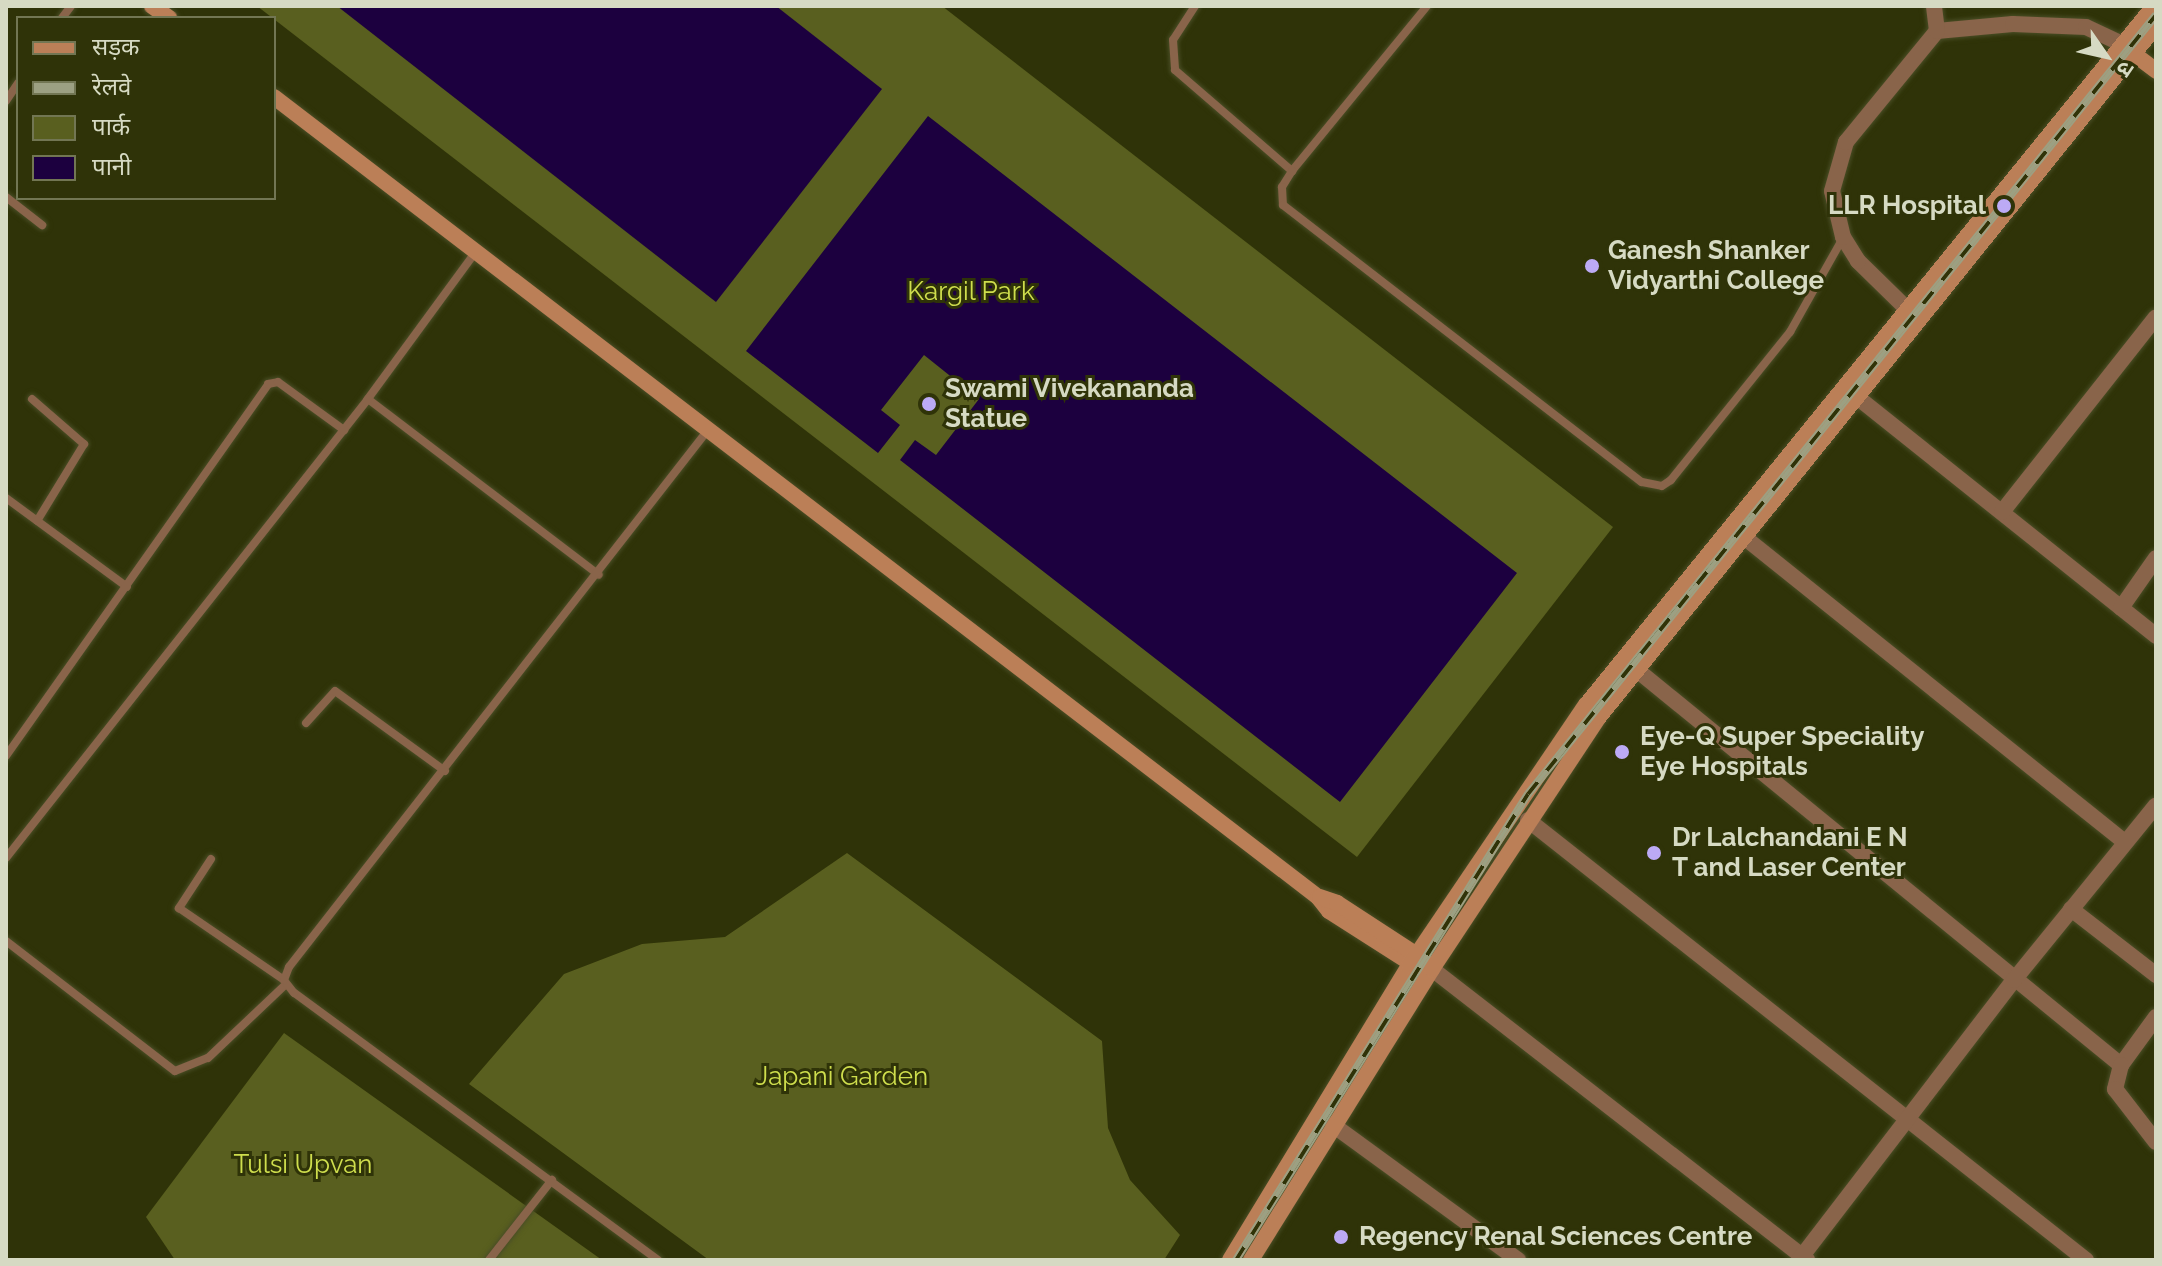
<!DOCTYPE html>
<html>
<head>
<meta charset="utf-8">
<style>
  body { margin:0 }
  #map { position:relative; width:2162px; height:1266px; overflow:hidden; background:#2f3308; font-family:Raleway,"Noto Sans Devanagari",sans-serif }
  div>[style] { position:absolute }
  .green>* { inset:0; background:#595f1f }
  .water>* { inset:0; background:#1c003f }
  .roads { filter:drop-shadow(0 0 2px #4a4e26) drop-shadow(0 0 2px #4a4e26) }
  .lane>* { height:8px; margin:-4px; padding:0 4px; transform-origin:4px; border-radius:4px; background:#89644a }
  .street>* { height:16px; margin:-8px; padding:0 8px; transform-origin:8px; border-radius:8px; background:#89644a }
  .secondary>* { height:16px; margin:-8px; padding:0 8px; transform-origin:8px; border-radius:8px; background:#bb7f57 }
  .rail>* { height:8px; margin-top:-4px; transform-origin:0; background:repeating-linear-gradient(90deg,#2f3308 0 15px,#9ca082 0 30px); box-sizing:border-box; border-block:2px solid #9ca082 }
  .dots>* { width:22px; height:22px; translate:-50% -50%; box-sizing:border-box; border:4px solid #2f3308; border-radius:50% }
  span { translate:-50% -50%; white-space:nowrap; text-align:center; line-height:1.15; -webkit-text-stroke:6px #2f3308; paint-order:stroke }
  .poi-label { font-size:26px; color:#d6dac3; font-weight:700 }
  .right { translate:-100% -50%; text-align:right }
  .left { translate:0 -50%; text-align:left }
  .park-label { font-size:26px; color:#cfde4d }
  .frame { position:absolute; inset:0; border:8px solid #d6dac3; pointer-events:none }
  .legend { position:absolute; left:16px; top:16px; width:260px; height:184px; box-sizing:border-box; background:#2f3308; border:2px solid #727653; margin:0; padding:10px 14px; list-style:none; font-size:24px; color:#d6dac3 }
  .legend li { display:flex; align-items:center; gap:16px; height:40px }
  .legend b { width:40px; border:2px solid #727653 }
  .north { position:absolute; left:2066px; top:16px; width:80px; height:80px; -webkit-text-stroke:6px #2f3308; paint-order:stroke; rotate:124deg; font-size:22px; font-weight:700; line-height:32px; text-align:center; color:#d6dac3 }
  .north::after { content:''; display:block; margin:auto; width:28px; height:36px; background:#d6dac3; clip-path:polygon(50% 0,100% 100%,50% 72%,0 100%) }
</style>
</head>
<body>
<div id="map">
  <div class="green">
    <i style="clip-path:polygon(257px 6px,942px 6px,1613px 527px,1357px 857px)"></i>
    <i style="clip-path:polygon(847px 853px,1102px 1041px,1108px 1128px,1130px 1180px,1180px 1235px,1164px 1260px,709px 1260px,469px 1084px,564px 974px,642px 944px,725px 937px)"></i>
    <i style="clip-path:polygon(284px 1033px,602px 1260px,175px 1260px,146px 1217px)"></i>
  </div>
  <div class="water">
    <i style="clip-path:polygon(337px 6px,776px 6px,882px 89px,716px 302px)"></i>
    <i style="clip-path:polygon(928px 116px,1517px 573px,1340px 802px,900px 460px,915px 440px,936px 455px,979px 399px,924px 355px,881px 410px,900px 425px,878px 453px,746px 351px)"></i>
  </div>
  <div class="roads">
    <div class="lane">
      <i style="left:1195px;top:6px;width:40px;rotate:122.9deg"></i>
      <i style="left:1173px;top:40px;width:30px;rotate:86deg"></i>
      <i style="left:1175px;top:70px;width:155px;rotate:40.8deg"></i>
      <i style="left:1427px;top:6px;width:213px;rotate:129.3deg"></i>
      <i style="left:1292px;top:171px;width:19px;rotate:122deg"></i>
      <i style="left:1282px;top:187px;width:18px;rotate:87deg"></i>
      <i style="left:1283px;top:205px;width:453px;rotate:37.7deg"></i>
      <i style="left:1642px;top:482px;width:20px;rotate:11deg"></i>
      <i style="left:1662px;top:486px;width:11px;rotate:-34deg"></i>
      <i style="left:1671px;top:480px;width:190px;rotate:-51.2deg"></i>
      <i style="left:1790px;top:332px;width:108px;rotate:-60.6deg"></i>
      <i style="left:62px;top:18px;width:15px;rotate:-53deg"></i>
      <i style="left:6px;top:101px;width:22px;rotate:-56deg"></i>
      <i style="left:6px;top:197px;width:46px;rotate:37.9deg"></i>
      <i style="left:474px;top:254px;width:180px;rotate:126.2deg"></i>
      <i style="left:368px;top:399px;width:290px;rotate:37.3deg"></i>
      <i style="left:32px;top:399px;width:69px;rotate:40.9deg"></i>
      <i style="left:84px;top:444px;width:90px;rotate:121.4deg"></i>
      <i style="left:6px;top:498px;width:150px;rotate:36.3deg"></i>
      <i style="left:306px;top:723px;width:43px;rotate:-47.8deg"></i>
      <i style="left:335px;top:691px;width:136px;rotate:36deg"></i>
      <i style="left:6px;top:756px;width:455px;rotate:-54.8deg"></i>
      <i style="left:268px;top:384px;width:10px;rotate:-11deg"></i>
      <i style="left:278px;top:382px;width:82px;rotate:36deg"></i>
      <i style="left:6px;top:858px;width:585px;rotate:-51.74deg"></i>
      <i style="left:211px;top:859px;width:59px;rotate:123.1deg"></i>
      <i style="left:179px;top:908px;width:127px;rotate:34.4deg"></i>
      <i style="left:6px;top:941px;width:213px;rotate:37.6deg"></i>
      <i style="left:175px;top:1071px;width:35px;rotate:-22deg"></i>
      <i style="left:208px;top:1058px;width:106px;rotate:-43.5deg"></i>
      <i style="left:489px;top:1260px;width:102px;rotate:-51.8deg"></i>
      <i style="left:658px;top:1260px;width:451px;rotate:-143.7deg"></i>
      <i style="left:294px;top:993px;width:16px;rotate:-128deg"></i>
      <i style="left:284px;top:980px;width:14px;rotate:-69deg"></i>
      <i style="left:289px;top:967px;width:681px;rotate:-52.04deg"></i>
    </div>
    <div class="street">
      <i style="left:1937px;top:31px;width:76px;rotate:-5.3deg"></i>
      <i style="left:2013px;top:24px;width:73px;rotate:2.4deg"></i>
      <i style="left:2086px;top:27px;width:40px;rotate:25deg"></i>
      <i style="left:1907px;top:309px;width:69px;rotate:-135.6deg"></i>
      <i style="left:1858px;top:261px;width:28px;rotate:-122deg"></i>
      <i style="left:1843px;top:237px;width:47px;rotate:-103.4deg"></i>
      <i style="left:1832px;top:191px;width:51px;rotate:-74.1deg"></i>
      <i style="left:1846px;top:142px;width:144px;rotate:-50.7deg"></i>
      <i style="left:1937px;top:31px;width:25px;rotate:-97deg"></i>
      <i style="left:1857px;top:397px;width:383px;rotate:38.6deg"></i>
      <i style="left:2002px;top:512px;width:248px;rotate:-51.7deg"></i>
      <i style="left:1744px;top:537px;width:488px;rotate:38.7deg"></i>
      <i style="left:2121px;top:608px;width:61px;rotate:-55deg"></i>
      <i style="left:1637px;top:670px;width:625px;rotate:39.22deg"></i>
      <i style="left:1528px;top:820px;width:711px;rotate:38.26deg"></i>
      <i style="left:2071px;top:909px;width:108px;rotate:37.8deg"></i>
      <i style="left:1432px;top:969px;width:475px;rotate:37.8deg"></i>
      <i style="left:2156px;top:1017px;width:59px;rotate:126.1deg"></i>
      <i style="left:2121px;top:1065px;width:25px;rotate:104deg"></i>
      <i style="left:2115px;top:1089px;width:67px;rotate:52.3deg"></i>
      <i style="left:1333px;top:1125px;width:229px;rotate:36.1deg"></i>
      <i style="left:1799px;top:1260px;width:353px;rotate:-52.5deg"></i>
      <i style="left:2014px;top:980px;width:225px;rotate:-50.9deg"></i>
    </div>
    <div class="secondary">
      <i style="left:152px;top:6px;width:21px;rotate:35deg"></i>
      <i style="left:2126px;top:48px;width:38px;rotate:37deg"></i>
      <i style="left:274px;top:97px;width:1315px;rotate:37.46deg"></i>
      <i style="left:1318px;top:897px;width:18px;rotate:52deg"></i>
      <i style="left:1329px;top:911px;width:104px;rotate:32.5deg"></i>
      <i style="left:1320px;top:897px;width:18px;rotate:19deg"></i>
      <i style="left:1337px;top:903px;width:103px;rotate:33.1deg"></i>
      <i style="left:1230px;top:1260px;width:344px;rotate:-58.7deg"></i>
      <i style="left:1409px;top:966px;width:315px;rotate:-55.9deg"></i>
      <i style="left:1586px;top:705px;width:901px;rotate:-50.9deg"></i>
      <i style="left:1251px;top:1260px;width:343px;rotate:-58.1deg"></i>
      <i style="left:1432px;top:969px;width:302px;rotate:-56.5deg"></i>
      <i style="left:1599px;top:717px;width:888px;rotate:-51.13deg"></i>
    </div>
  </div>
  <div class="rail">
    <i style="left:1236px;top:1260px;width:550px;rotate:-57.93deg"></i>
    <i style="left:1528px;top:794px;width:1001px;rotate:-51.13deg"></i>
  </div>
  <div class="dots">
    <i style="left:2004px;top:206px;background:#bcaaf5"></i>
    <i style="left:1592px;top:266px;background:#bcaaf5"></i>
    <i style="left:929px;top:404px;background:#bcaaf5"></i>
    <i style="left:1622px;top:752px;background:#bcaaf5"></i>
    <i style="left:1654px;top:853px;background:#bcaaf5"></i>
    <i style="left:1341px;top:1237px;background:#bcaaf5"></i>
  </div>
  <div class="poi-label">
    <span class="right" style="left:1986px;top:206px">LLR Hospital</span>
    <span class="left" style="left:1608px;top:266px">Ganesh Shanker<br>Vidyarthi College</span>
    <span class="left" style="left:945px;top:404px">Swami Vivekananda<br>Statue</span>
    <span class="left" style="left:1640px;top:752px">Eye-Q Super Speciality<br>Eye Hospitals</span>
    <span class="left" style="left:1672px;top:853px">Dr Lalchandani E N<br>T and Laser Center</span>
    <span class="left" style="left:1359px;top:1237px">Regency Renal Sciences Centre</span>
  </div>
  <div class="park-label">
    <span style="left:971px;top:292px">Kargil Park</span>
    <span style="left:842px;top:1077px">Japani Garden</span>
    <span style="left:303px;top:1165px">Tulsi Upvan</span>
  </div>
  <div class="frame"></div>
  <ul class="legend">
  <li><b style="height:10px;background:#bb7f57"></b>सड़क</li>
  <li><b style="height:10px;background:#9ca082"></b>रेलवे</li>
  <li><b style="height:22px;background:#595f1f"></b>पार्क</li>
  <li><b style="height:22px;background:#1c003f"></b>पानी</li>
  </ul>
  <div class="north">उ</div>
</div>
</body>
</html>
